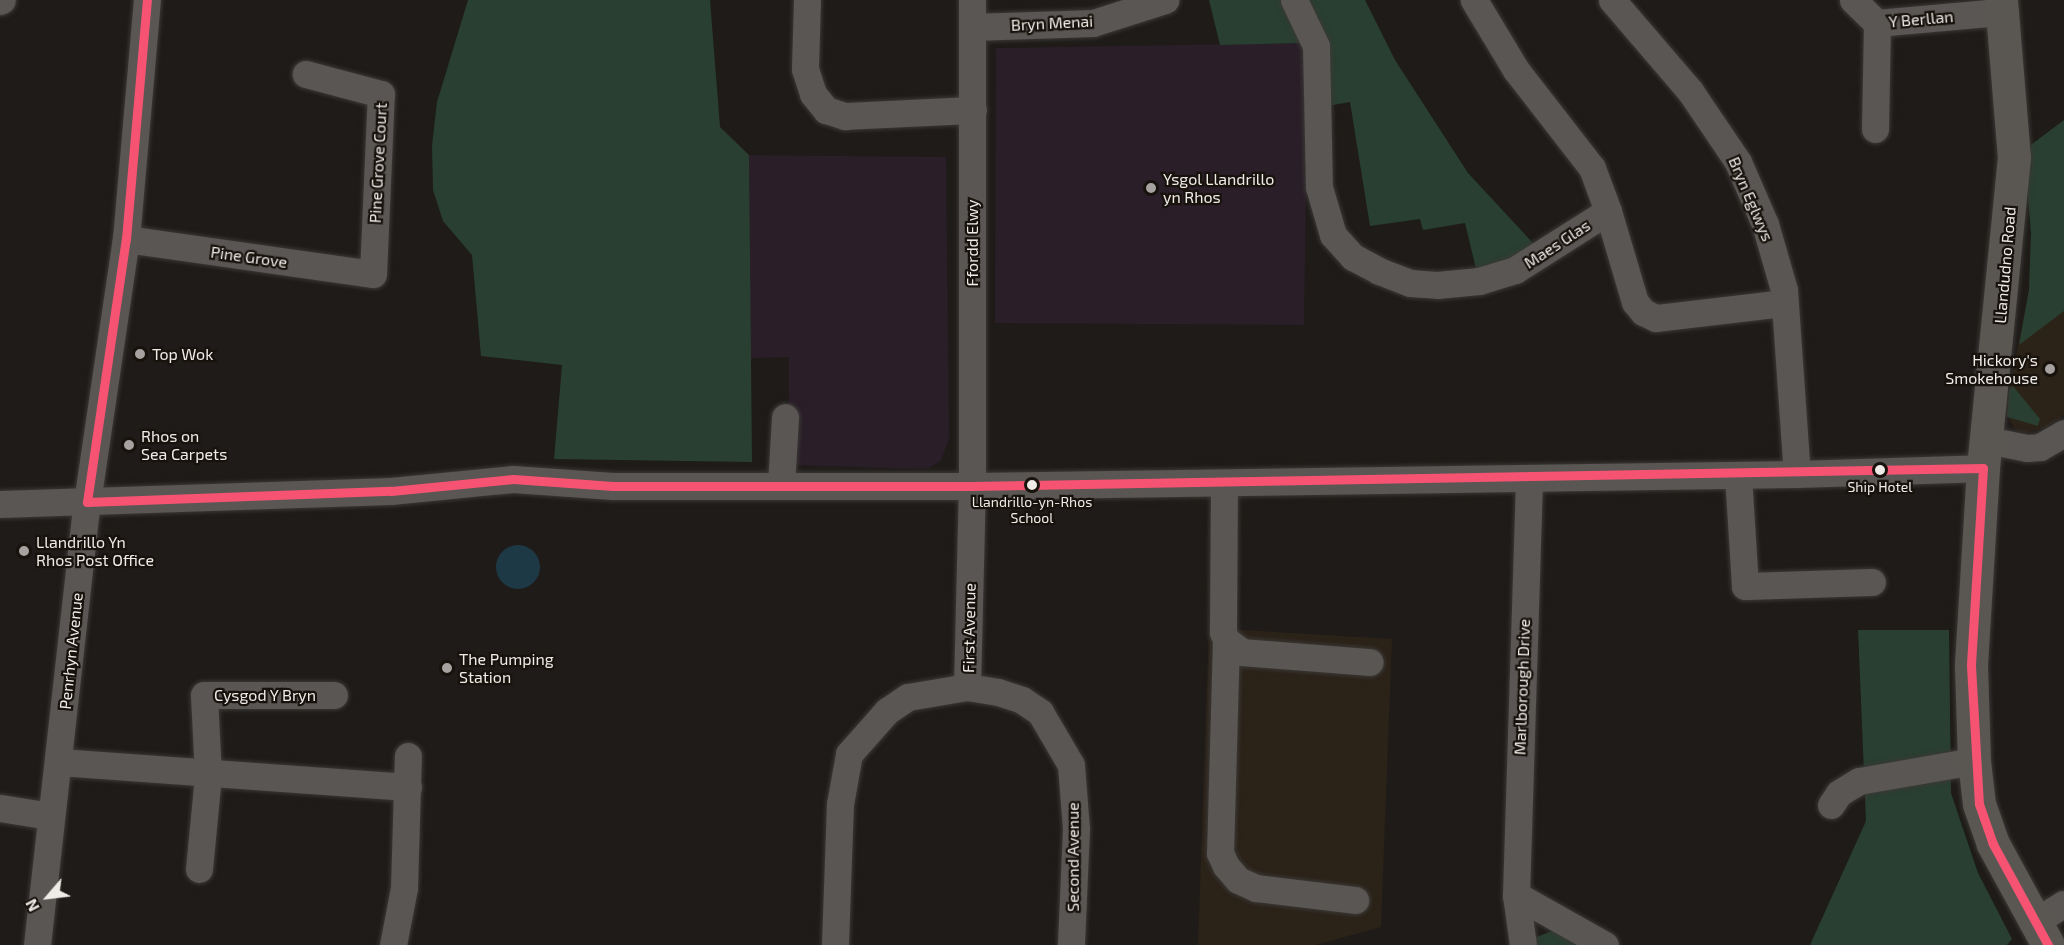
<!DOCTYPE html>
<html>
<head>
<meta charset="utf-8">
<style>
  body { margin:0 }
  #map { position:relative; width:2064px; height:945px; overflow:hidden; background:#1e1b18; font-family:"Exo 2",sans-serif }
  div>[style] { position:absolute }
  .built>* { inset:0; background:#2b2218 }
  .education>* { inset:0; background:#2a1e28 }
  .green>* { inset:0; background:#293f31 }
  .water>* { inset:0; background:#1e3946 }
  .round { border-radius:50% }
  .roads { filter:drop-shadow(0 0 2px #3a3836) drop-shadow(0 0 2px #3a3836) }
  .minor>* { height:27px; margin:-13.5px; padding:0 13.5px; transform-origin:13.5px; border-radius:13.5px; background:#595653 }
  .major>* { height:33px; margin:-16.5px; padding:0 16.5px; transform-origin:16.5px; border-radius:16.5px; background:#5a5753 }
  .bus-1>* { height:9px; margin:-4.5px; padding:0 4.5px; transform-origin:4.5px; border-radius:4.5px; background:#f65372 }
  .dots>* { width:16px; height:16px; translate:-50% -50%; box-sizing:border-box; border:3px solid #18120c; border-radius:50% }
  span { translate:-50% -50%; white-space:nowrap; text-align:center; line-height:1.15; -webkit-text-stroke:4.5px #18120c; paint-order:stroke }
  .bus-label { font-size:14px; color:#efebe7 }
  .street-label { font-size:16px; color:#efebe7 }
  .poi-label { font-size:16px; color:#efebe7 }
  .left { translate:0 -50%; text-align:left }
  .right { translate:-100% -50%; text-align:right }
  .north { position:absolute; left:18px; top:867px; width:60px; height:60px; -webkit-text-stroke:4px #18120c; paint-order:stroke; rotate:242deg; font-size:16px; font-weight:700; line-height:24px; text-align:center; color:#efebe7 }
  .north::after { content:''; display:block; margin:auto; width:21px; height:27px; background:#efebe7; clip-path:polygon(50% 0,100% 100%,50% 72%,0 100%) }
</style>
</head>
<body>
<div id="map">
  <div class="built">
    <i style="clip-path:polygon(2064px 167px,2064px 415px,2046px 427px,2025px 433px,2015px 429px,2005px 412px,2029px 290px,2031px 233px)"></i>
    <i style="clip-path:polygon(1209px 628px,1392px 639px,1381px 927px,1316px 945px,1198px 945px)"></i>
  </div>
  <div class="education">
    <i style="clip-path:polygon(1301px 43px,1308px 53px,1304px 325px,995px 323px,996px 48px)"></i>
    <i style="clip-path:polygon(749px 155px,946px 157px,949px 439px,941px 460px,933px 466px,924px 469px,789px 465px,789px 357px,750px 358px)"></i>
  </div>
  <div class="green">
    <i style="clip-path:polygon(468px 0,710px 0,720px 127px,749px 155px,752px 462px,554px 459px,562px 365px,481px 356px,472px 255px,443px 221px,433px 190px,432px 146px,437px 102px)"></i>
    <i style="clip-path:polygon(1209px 0,1365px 0,1395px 60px,1468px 173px,1544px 255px,1479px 281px,1465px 223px,1423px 230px,1420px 219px,1370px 226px,1350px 102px,1327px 106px,1301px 43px,1220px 45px)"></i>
    <i style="clip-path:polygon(2064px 120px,2064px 311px,2019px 345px,2029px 290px,2031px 233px,2024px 150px)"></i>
    <i style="clip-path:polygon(2013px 386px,2040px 419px,2038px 426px,2007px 417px,2009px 390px)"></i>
    <i style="clip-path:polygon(1858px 630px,1949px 630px,1951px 793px,1978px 873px,2012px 939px,2007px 945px,1810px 945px,1866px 821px)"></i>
    <i style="clip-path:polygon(1552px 931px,1581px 945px,1535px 945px,1534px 938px)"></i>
  </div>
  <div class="water">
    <i class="round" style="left:496px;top:545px;width:44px;height:44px"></i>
  </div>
  <div class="roads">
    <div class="minor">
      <i style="left:807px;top:0;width:69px;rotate:91.7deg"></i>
      <i style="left:805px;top:69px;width:26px;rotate:72deg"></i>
      <i style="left:813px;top:94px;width:21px;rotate:51deg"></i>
      <i style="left:826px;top:110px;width:20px;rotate:18deg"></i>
      <i style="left:845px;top:116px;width:128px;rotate:-2.7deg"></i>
      <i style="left:1294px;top:0;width:51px;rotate:64.4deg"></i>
      <i style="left:1316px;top:46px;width:141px;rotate:88.8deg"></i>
      <i style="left:1319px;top:187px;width:50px;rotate:73.7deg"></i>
      <i style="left:1333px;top:235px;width:30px;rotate:48deg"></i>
      <i style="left:1353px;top:257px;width:30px;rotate:28deg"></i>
      <i style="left:1379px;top:271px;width:33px;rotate:21deg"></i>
      <i style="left:1410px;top:283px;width:27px;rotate:4deg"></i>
      <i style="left:1437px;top:285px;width:42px;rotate:-5.4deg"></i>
      <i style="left:1479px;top:281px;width:38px;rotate:-17deg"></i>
      <i style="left:1515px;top:270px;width:110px;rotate:-32.4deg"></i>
      <i style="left:1608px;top:211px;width:46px;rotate:-110.4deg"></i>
      <i style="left:1592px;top:168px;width:124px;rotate:-127.8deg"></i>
      <i style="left:1516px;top:70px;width:82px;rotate:-121deg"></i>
      <i style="left:1612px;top:0;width:120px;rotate:49.4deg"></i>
      <i style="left:1690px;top:91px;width:86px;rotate:55.9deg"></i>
      <i style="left:1738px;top:162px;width:68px;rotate:66.5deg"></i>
      <i style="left:1765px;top:224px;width:69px;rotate:73.9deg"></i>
      <i style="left:1784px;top:290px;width:184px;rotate:86deg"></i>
      <i style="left:1853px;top:0;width:33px;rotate:44deg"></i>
      <i style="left:1877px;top:23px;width:123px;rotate:-5.1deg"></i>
      <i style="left:0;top:1px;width:2px;rotate:-27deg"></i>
      <i style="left:972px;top:27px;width:121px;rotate:-1.9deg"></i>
      <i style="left:1093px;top:23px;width:76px;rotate:-17.7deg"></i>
      <i style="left:1875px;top:129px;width:106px;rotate:-88.9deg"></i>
      <i style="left:1608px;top:211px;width:95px;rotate:73.5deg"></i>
      <i style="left:1635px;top:302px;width:13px;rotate:51deg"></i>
      <i style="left:1643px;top:312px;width:14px;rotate:25deg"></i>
      <i style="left:1656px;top:318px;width:129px;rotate:-6.7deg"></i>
      <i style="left:126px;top:239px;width:249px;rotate:8.1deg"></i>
      <i style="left:373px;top:274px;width:180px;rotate:-87.5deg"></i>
      <i style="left:381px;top:94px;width:78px;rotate:-165.1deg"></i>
      <i style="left:1987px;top:440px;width:41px;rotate:11.3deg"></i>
      <i style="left:2027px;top:448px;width:13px;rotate:-4deg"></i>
      <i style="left:2040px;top:447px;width:28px;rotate:-30deg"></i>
      <i style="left:1738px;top:475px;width:111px;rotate:86.4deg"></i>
      <i style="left:1745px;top:586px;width:127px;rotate:-1.8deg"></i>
      <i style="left:1224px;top:483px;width:149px;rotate:90.4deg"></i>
      <i style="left:1223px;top:632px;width:9px;rotate:69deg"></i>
      <i style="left:1226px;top:640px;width:20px;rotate:37deg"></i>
      <i style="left:1242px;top:652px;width:128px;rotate:4.5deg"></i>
      <i style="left:781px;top:485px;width:68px;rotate:-86.6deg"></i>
      <i style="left:0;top:504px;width:391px;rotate:-1.9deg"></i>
      <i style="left:391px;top:491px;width:123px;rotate:-5.6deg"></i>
      <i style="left:513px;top:479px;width:100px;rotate:4deg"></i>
      <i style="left:613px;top:486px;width:359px"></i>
      <i style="left:972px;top:486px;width:825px;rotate:-0.83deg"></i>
      <i style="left:1797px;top:474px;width:186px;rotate:-1.8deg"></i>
      <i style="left:1226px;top:640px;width:213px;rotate:91.6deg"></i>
      <i style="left:1220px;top:853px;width:14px;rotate:65deg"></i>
      <i style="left:1226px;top:866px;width:18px;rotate:49deg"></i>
      <i style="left:1238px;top:880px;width:20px;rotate:24deg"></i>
      <i style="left:1256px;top:888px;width:100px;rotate:6.9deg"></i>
      <i style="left:967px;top:687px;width:31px;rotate:9deg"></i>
      <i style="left:998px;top:692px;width:25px;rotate:18deg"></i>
      <i style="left:1022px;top:700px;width:22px;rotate:34deg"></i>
      <i style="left:1040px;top:712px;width:61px;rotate:59.7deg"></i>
      <i style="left:1071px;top:765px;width:64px;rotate:85.5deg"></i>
      <i style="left:1076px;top:829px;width:116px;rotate:92.5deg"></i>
      <i style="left:59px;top:762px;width:350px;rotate:4.1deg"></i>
      <i style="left:1831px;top:805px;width:14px;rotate:-56deg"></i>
      <i style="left:1839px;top:793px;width:23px;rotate:-31deg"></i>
      <i style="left:1859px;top:781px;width:117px;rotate:-9.9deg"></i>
      <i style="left:0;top:808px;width:51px;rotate:9.1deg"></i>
      <i style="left:199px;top:869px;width:94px;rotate:-84.5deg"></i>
      <i style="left:208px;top:775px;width:80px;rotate:-92.9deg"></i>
      <i style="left:204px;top:695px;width:130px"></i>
      <i style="left:1516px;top:895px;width:102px;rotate:29.3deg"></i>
      <i style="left:2033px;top:923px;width:36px;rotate:-32deg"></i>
      <i style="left:37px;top:945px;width:446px;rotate:-83.6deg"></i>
      <i style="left:87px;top:502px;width:266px;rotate:-81.6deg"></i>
      <i style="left:126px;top:239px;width:240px;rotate:-85deg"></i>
      <i style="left:393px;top:945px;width:58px;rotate:-79.1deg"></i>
      <i style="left:404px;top:888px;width:132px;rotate:-88.3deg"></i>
      <i style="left:835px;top:945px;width:141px;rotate:-88deg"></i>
      <i style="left:840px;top:804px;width:51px;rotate:-79.8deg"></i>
      <i style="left:849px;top:754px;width:57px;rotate:-48.5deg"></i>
      <i style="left:887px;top:711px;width:25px;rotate:-34deg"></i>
      <i style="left:908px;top:697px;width:60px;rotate:-9.6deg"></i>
      <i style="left:967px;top:687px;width:201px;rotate:-88.6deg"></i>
      <i style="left:972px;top:486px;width:486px;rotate:-90deg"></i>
      <i style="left:1523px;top:945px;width:50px;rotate:-98deg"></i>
      <i style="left:1516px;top:895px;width:416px;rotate:-88.2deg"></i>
    </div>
    <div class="major">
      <i style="left:2001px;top:0;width:158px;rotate:85.3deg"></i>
      <i style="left:2014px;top:157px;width:313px;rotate:95.7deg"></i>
      <i style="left:1983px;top:468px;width:198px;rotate:93.5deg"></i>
      <i style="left:1971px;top:666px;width:95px;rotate:88.2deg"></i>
      <i style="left:1974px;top:761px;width:43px;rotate:83.4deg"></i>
      <i style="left:1979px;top:804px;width:42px;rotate:70.7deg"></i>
      <i style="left:1993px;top:844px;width:115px;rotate:61.4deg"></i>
    </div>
  </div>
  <div class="bus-1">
    <i style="left:1983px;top:468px;width:198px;rotate:93.5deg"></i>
    <i style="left:1971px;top:666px;width:138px;rotate:86.7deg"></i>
    <i style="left:1979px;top:804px;width:42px;rotate:70.7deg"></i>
    <i style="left:1993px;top:844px;width:115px;rotate:61.4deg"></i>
    <i style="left:87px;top:502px;width:304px;rotate:-2.1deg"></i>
    <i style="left:391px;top:491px;width:123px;rotate:-5.6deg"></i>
    <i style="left:513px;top:479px;width:100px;rotate:4deg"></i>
    <i style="left:613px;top:486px;width:359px"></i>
    <i style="left:972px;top:486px;width:1011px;rotate:-1.02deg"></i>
    <i style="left:87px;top:502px;width:266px;rotate:-81.6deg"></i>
    <i style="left:126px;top:239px;width:240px;rotate:-85deg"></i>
  </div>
  <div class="dots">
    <i style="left:1151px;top:188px;background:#a6a29f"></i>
    <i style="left:140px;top:354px;background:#a6a29f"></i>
    <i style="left:2050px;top:369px;background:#a6a29f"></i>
    <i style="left:129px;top:445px;background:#a6a29f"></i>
    <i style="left:1880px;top:470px;background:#efebe7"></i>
    <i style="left:1032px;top:485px;background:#efebe7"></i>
    <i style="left:24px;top:551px;background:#a6a29f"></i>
    <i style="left:447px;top:668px;background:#a6a29f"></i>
  </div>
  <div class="bus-label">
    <span style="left:1880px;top:487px">Ship Hotel</span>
    <span style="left:1032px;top:510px">Llandrillo-yn-Rhos<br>School</span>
  </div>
  <div class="street-label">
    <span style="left:1921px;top:19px;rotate:-5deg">Y Berllan</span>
    <span style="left:1052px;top:23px;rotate:-3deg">Bryn Menai</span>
    <span style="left:378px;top:163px;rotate:-87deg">Pine Grove Court</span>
    <span style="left:1751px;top:199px;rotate:67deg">Bryn Eglwys</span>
    <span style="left:972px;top:243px;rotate:-90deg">Ffordd Elwy</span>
    <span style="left:1557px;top:244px;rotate:-33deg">Maes Glas</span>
    <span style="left:249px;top:257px;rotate:8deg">Pine Grove</span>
    <span style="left:2005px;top:265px;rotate:-85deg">Llandudno Road</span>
    <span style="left:969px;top:628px;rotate:-89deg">First Avenue</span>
    <span style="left:71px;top:651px;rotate:-84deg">Penrhyn Avenue</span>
    <span style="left:1522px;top:687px;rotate:-88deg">Marlborough Drive</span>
    <span style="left:265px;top:695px">Cysgod Y Bryn</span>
    <span style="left:1073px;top:857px;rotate:-90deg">Second Avenue</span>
  </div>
  <div class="poi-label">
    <span class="left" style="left:1163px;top:188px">Ysgol Llandrillo<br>yn Rhos</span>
    <span class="left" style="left:152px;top:354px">Top Wok</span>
    <span class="right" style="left:2038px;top:369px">Hickory's<br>Smokehouse</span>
    <span class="left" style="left:141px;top:445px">Rhos on<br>Sea Carpets</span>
    <span class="left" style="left:36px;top:551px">Llandrillo Yn<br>Rhos Post Office</span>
    <span class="left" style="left:459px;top:668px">The Pumping<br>Station</span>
  </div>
  <div class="north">N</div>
</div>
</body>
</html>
